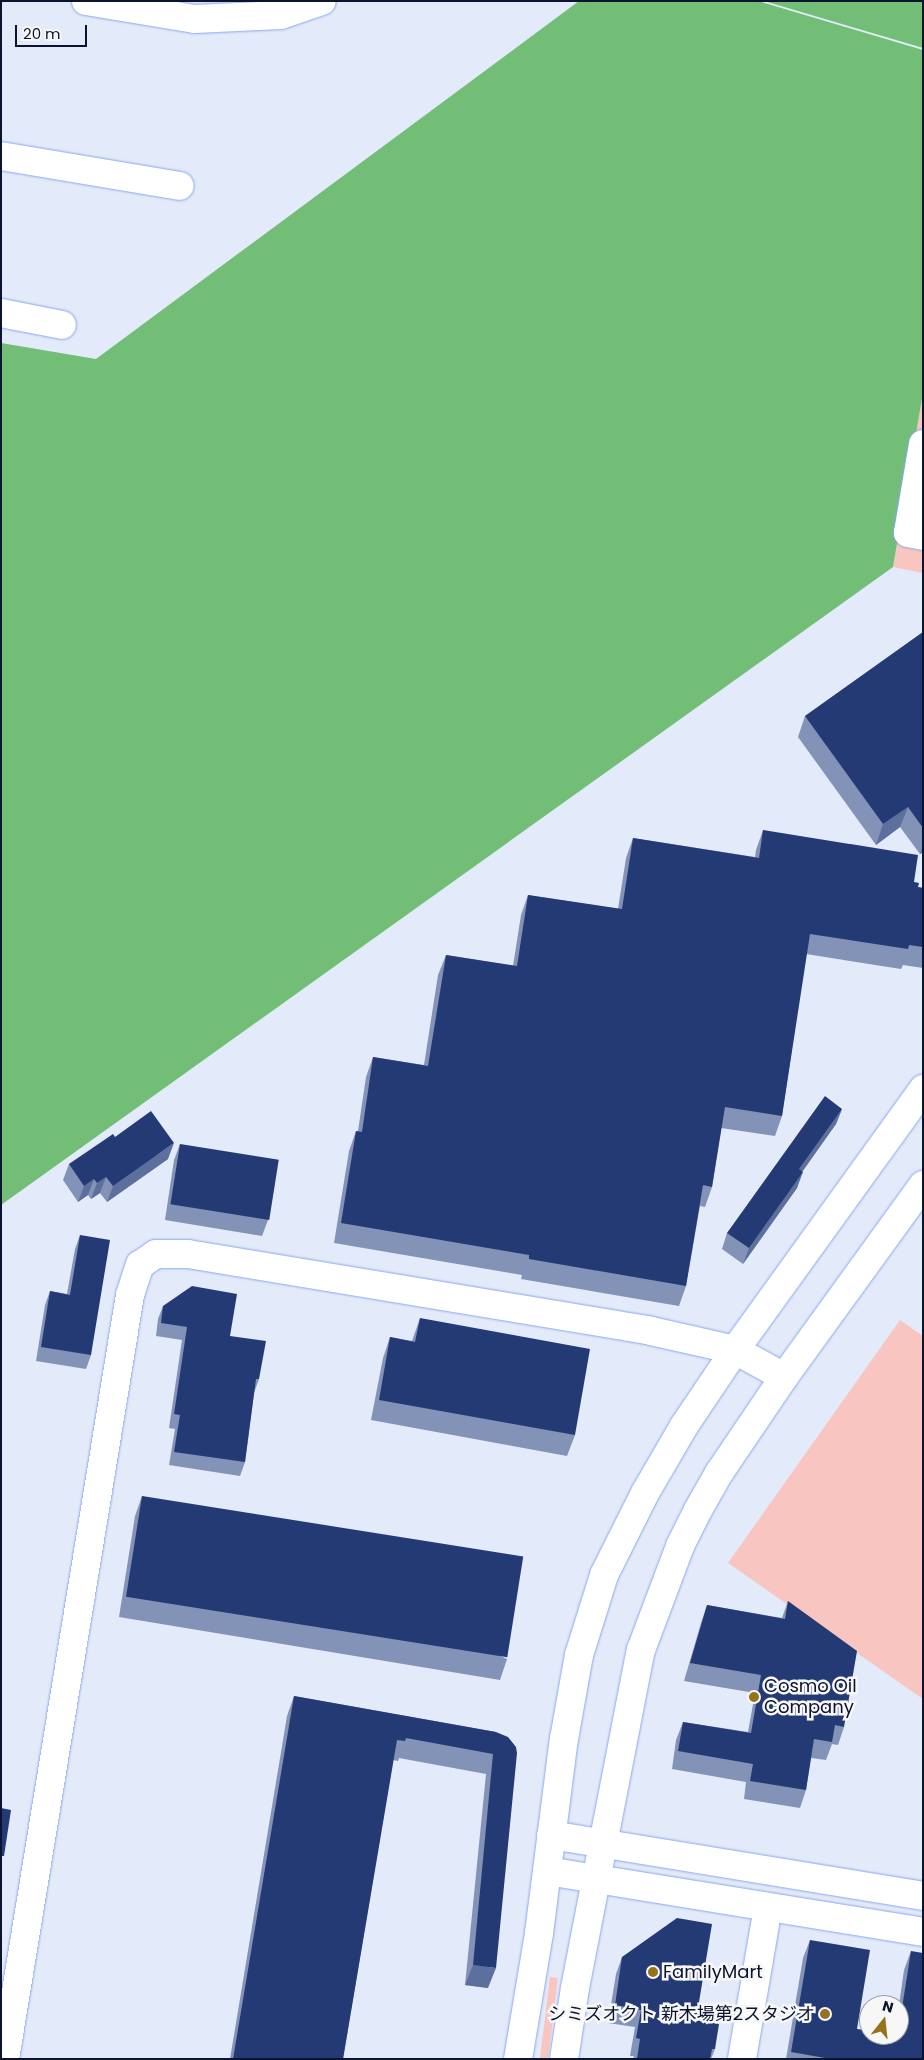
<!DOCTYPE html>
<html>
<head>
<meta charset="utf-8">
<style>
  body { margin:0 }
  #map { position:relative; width:924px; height:2060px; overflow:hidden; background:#e3eaf9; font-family:Poppins,"Noto Sans JP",sans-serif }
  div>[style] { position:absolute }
  .green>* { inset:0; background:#f8c5c0; transform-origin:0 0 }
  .water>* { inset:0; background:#72be77 }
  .roads { filter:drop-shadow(0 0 1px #8aa8ed) drop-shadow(0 0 1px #8aa8ed) }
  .minor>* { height:28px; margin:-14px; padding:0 14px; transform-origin:14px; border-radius:14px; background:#fff }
  .wall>* { inset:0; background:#8392b7 }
  .shaded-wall>* { inset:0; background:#5d6f9d }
  .building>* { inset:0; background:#233a75; transform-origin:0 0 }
  .dots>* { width:14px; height:14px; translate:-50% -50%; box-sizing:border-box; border:2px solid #f7f7f7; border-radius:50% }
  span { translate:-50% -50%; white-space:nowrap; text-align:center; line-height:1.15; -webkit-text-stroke:5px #f7f7f7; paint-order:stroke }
  .poi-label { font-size:18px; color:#0a142e }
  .left { translate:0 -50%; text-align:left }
  .right { translate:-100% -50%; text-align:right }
  .frame { position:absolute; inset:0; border:2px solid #0a142e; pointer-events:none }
  .north { position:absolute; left:859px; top:1995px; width:50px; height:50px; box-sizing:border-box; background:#f7f7f7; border:1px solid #989ca7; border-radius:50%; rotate:16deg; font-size:14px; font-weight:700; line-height:20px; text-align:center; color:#0a142e }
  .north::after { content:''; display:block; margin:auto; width:18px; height:22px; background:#95731b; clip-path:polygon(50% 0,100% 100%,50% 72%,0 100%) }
  .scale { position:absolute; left:15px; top:25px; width:72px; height:22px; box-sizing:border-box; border:2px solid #0a142e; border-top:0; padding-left:6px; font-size:15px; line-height:18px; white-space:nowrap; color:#0a142e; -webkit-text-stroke:4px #f7f7f7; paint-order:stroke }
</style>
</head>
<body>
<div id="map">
  <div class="green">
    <i style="clip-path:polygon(923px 393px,923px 573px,893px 567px)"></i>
    <i style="clip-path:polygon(900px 1320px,923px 1336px,923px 1699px,728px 1563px)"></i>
    <i style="left:550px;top:1977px;width:8px;height:83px;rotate:7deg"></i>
  </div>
  <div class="water">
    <i style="clip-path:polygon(579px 1px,758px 1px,923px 50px,923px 393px,893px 567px,1px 1205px,1px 343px,96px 359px)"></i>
    <i style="clip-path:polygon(764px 1px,923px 1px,923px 48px)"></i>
  </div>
  <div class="roads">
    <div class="minor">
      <i style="left:86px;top:1px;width:110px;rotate:9.4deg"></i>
      <i style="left:195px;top:19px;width:86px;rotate:-2.7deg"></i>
      <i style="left:281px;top:15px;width:43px;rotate:-18.9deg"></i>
      <i style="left:1px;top:156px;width:181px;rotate:9.5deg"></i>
      <i style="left:1px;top:313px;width:62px;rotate:11.1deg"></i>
      <i style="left:923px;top:444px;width:90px;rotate:99.6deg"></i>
      <i style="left:908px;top:533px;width:15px;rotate:11deg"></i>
      <i style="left:551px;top:1835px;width:377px;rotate:9.3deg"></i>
      <i style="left:547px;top:1871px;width:381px;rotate:9.2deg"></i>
      <i style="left:5px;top:2059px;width:774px;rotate:-80.71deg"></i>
      <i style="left:130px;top:1295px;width:32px;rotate:-72deg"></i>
      <i style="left:140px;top:1265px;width:19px;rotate:-35deg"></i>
      <i style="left:156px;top:1254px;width:32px"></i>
      <i style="left:188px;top:1254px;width:469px;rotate:9.4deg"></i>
      <i style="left:651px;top:1331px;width:86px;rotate:12.7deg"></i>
      <i style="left:735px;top:1350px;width:56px;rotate:28.9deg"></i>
      <i style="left:518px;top:2059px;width:128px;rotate:-80.5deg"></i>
      <i style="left:539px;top:1933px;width:196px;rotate:-82.7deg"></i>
      <i style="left:564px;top:1739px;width:85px;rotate:-79.9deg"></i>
      <i style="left:579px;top:1655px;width:84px;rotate:-72.6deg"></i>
      <i style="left:604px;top:1575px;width:92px;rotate:-63.4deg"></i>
      <i style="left:645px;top:1493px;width:78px;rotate:-59.8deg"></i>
      <i style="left:684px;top:1426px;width:92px;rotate:-56.1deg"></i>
      <i style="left:735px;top:1350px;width:322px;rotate:-54.2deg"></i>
      <i style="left:564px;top:2059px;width:72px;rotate:-81.2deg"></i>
      <i style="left:575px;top:1988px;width:344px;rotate:-79deg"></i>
      <i style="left:641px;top:1650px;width:111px;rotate:-69.4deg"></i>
      <i style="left:680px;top:1546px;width:40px;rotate:-63.4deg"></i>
      <i style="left:698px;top:1510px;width:43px;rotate:-60.4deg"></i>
      <i style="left:719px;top:1473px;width:116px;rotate:-55.9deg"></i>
      <i style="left:784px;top:1377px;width:237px;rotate:-54.1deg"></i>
      <i style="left:742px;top:2059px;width:154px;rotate:-80.3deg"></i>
    </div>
  </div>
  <div class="wall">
    <i style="clip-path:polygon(923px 632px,923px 852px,920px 854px,900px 827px,876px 845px,798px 737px,805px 716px)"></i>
    <i style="clip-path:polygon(763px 830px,914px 882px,918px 887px,923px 888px,923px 968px,903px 965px,901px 969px,806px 954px,782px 1116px,775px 1136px,721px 1128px,712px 1187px,705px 1207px,700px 1206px,686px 1286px,679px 1306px,521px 1279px,522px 1275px,334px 1243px,349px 1151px,356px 1131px,358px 1131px,366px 1077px,373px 1057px,424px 1065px,438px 975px,446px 955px,513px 966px,521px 915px,528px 895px,618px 909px,626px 858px,633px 838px,755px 857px,756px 850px)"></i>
    <i style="clip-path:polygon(842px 1109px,836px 1124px,802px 1171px,797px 1188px,743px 1264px,722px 1249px,727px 1233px)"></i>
    <i style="clip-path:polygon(115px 1137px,168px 1159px,107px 1202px,100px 1193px,91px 1199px,88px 1195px,78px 1202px,63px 1180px,69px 1164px)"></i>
    <i style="clip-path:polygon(180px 1144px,268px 1220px,262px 1236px,165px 1220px,174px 1160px)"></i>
    <i style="clip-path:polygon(80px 1235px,91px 1355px,86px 1369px,36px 1361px,45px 1305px,50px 1291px,67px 1294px,75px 1249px)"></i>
    <i style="clip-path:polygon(163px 1306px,230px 1336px,259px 1379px,254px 1393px,245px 1462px,240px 1476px,169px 1465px,175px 1429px,169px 1428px,182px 1340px,156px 1336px,158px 1319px)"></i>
    <i style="clip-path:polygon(420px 1318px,575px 1435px,567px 1456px,371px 1420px,383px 1358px,390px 1337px,412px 1341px)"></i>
    <i style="clip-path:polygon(142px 1496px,507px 1659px,500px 1680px,119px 1617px,135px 1516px)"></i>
    <i style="clip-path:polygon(788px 1601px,844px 1727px,838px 1745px,832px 1744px,826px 1760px,811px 1758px,806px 1790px,800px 1808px,744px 1799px,746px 1782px,672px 1769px,676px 1740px,683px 1722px,748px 1732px,755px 1693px,684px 1681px,701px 1623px,707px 1605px,782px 1618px)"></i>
    <i style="clip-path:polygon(294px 1696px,496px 1732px,488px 1988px,465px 1985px,486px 1774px,399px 1758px,398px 1761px,393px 1760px,343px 2059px,230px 2059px,287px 1716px)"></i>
    <i style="clip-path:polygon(810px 1940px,857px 2029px,894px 2035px,899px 2035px,899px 2005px,904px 1970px,911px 1951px,923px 2059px,786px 2059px,803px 1958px)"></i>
    <i style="clip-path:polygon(622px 1957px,696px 2020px,715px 2049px,711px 2059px,633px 2059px,634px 2056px,630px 2056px,635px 2027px,608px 2023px,616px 1974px)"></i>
  </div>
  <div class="shaded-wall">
    <i style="clip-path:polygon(908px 807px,900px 827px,876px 845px,883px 824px)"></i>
    <i style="clip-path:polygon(923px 845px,923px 852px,920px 854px)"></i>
    <i style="clip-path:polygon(842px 1109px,836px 1124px,793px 1185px,799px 1169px)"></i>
    <i style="clip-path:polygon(174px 1143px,168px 1159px,107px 1202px,113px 1186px)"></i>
    <i style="clip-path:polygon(803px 1172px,797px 1188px,743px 1264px,749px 1248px)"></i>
    <i style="clip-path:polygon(106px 1177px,100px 1193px,91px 1199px,97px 1183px)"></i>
    <i style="clip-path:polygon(94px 1179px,88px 1195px,78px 1202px,84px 1186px)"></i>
    <i style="clip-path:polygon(473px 1965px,496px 1968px,488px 1988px,465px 1985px)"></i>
  </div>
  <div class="building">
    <i style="clip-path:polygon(923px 632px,923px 828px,908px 807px,883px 824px,805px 716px)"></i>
    <i style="clip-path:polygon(763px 830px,918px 855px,914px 882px,919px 883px,918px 887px,923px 888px,923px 947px,909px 945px,908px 949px,810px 934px,782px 1116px,725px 1107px,712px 1187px,703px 1185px,686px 1286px,529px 1259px,529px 1255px,341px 1223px,356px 1131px,362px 1132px,373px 1057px,428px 1066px,446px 955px,517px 966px,528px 895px,622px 909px,633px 838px,759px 858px)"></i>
    <i style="clip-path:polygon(825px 1096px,842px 1109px,799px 1169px,803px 1172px,749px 1248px,727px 1233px)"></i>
    <i style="clip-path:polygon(151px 1111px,174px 1143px,113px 1186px,106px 1177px,97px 1183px,94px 1179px,84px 1186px,69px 1164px,113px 1134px,115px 1137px)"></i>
    <i style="left:180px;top:1144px;width:100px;height:61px;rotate:9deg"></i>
    <i style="clip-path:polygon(80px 1235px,110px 1240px,91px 1355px,41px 1347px,50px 1291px,70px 1295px)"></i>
    <i style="clip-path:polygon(192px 1286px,237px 1294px,230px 1336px,266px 1341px,259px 1379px,256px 1379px,245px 1462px,174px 1452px,180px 1415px,174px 1414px,187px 1327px,161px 1323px,163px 1306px)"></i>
    <i style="clip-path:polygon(420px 1318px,590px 1349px,575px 1435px,379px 1400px,390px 1337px,415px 1342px)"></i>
    <i style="left:142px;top:1496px;width:386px;height:102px;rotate:9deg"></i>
    <i style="clip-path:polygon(788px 1601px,857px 1651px,844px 1727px,835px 1725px,832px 1742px,814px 1739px,806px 1790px,750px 1781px,753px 1764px,678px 1751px,683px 1722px,751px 1733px,761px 1675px,690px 1663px,707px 1605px,785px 1619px)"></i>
    <i style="clip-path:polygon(294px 1696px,496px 1732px,508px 1737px,516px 1747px,517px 1753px,496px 1968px,473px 1965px,493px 1754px,406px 1738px,405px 1741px,397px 1740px,343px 2059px,233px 2059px)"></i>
    <i style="clip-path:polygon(1px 1808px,11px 1810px,4px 1856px,1px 1856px)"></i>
    <i style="clip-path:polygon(677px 1918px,712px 1924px,696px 2020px,719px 2024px,715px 2049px,712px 2049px,710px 2059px,637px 2059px,640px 2039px,636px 2038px,641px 2010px,615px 2005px,622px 1957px)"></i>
    <i style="clip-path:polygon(810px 1940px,870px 1950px,857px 2029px,869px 2031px,869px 2035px,892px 2035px,898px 2036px,898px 2035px,899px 2035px,899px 2027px,911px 1951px,923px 1953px,923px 2059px,831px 2059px,791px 2052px)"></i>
  </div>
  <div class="dots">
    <i style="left:754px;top:1697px;background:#95731b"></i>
    <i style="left:653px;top:1972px;background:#95731b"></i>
    <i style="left:825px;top:2014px;background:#95731b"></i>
  </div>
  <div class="poi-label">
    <span class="left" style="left:764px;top:1697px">Cosmo Oil<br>Company</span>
    <span class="left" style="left:663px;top:1972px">FamilyMart</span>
    <span class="right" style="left:815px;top:2014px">シミズオクト 新木場第2スタジオ</span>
  </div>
  <div class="frame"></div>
  <div class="north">N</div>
  <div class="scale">20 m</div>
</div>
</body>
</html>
